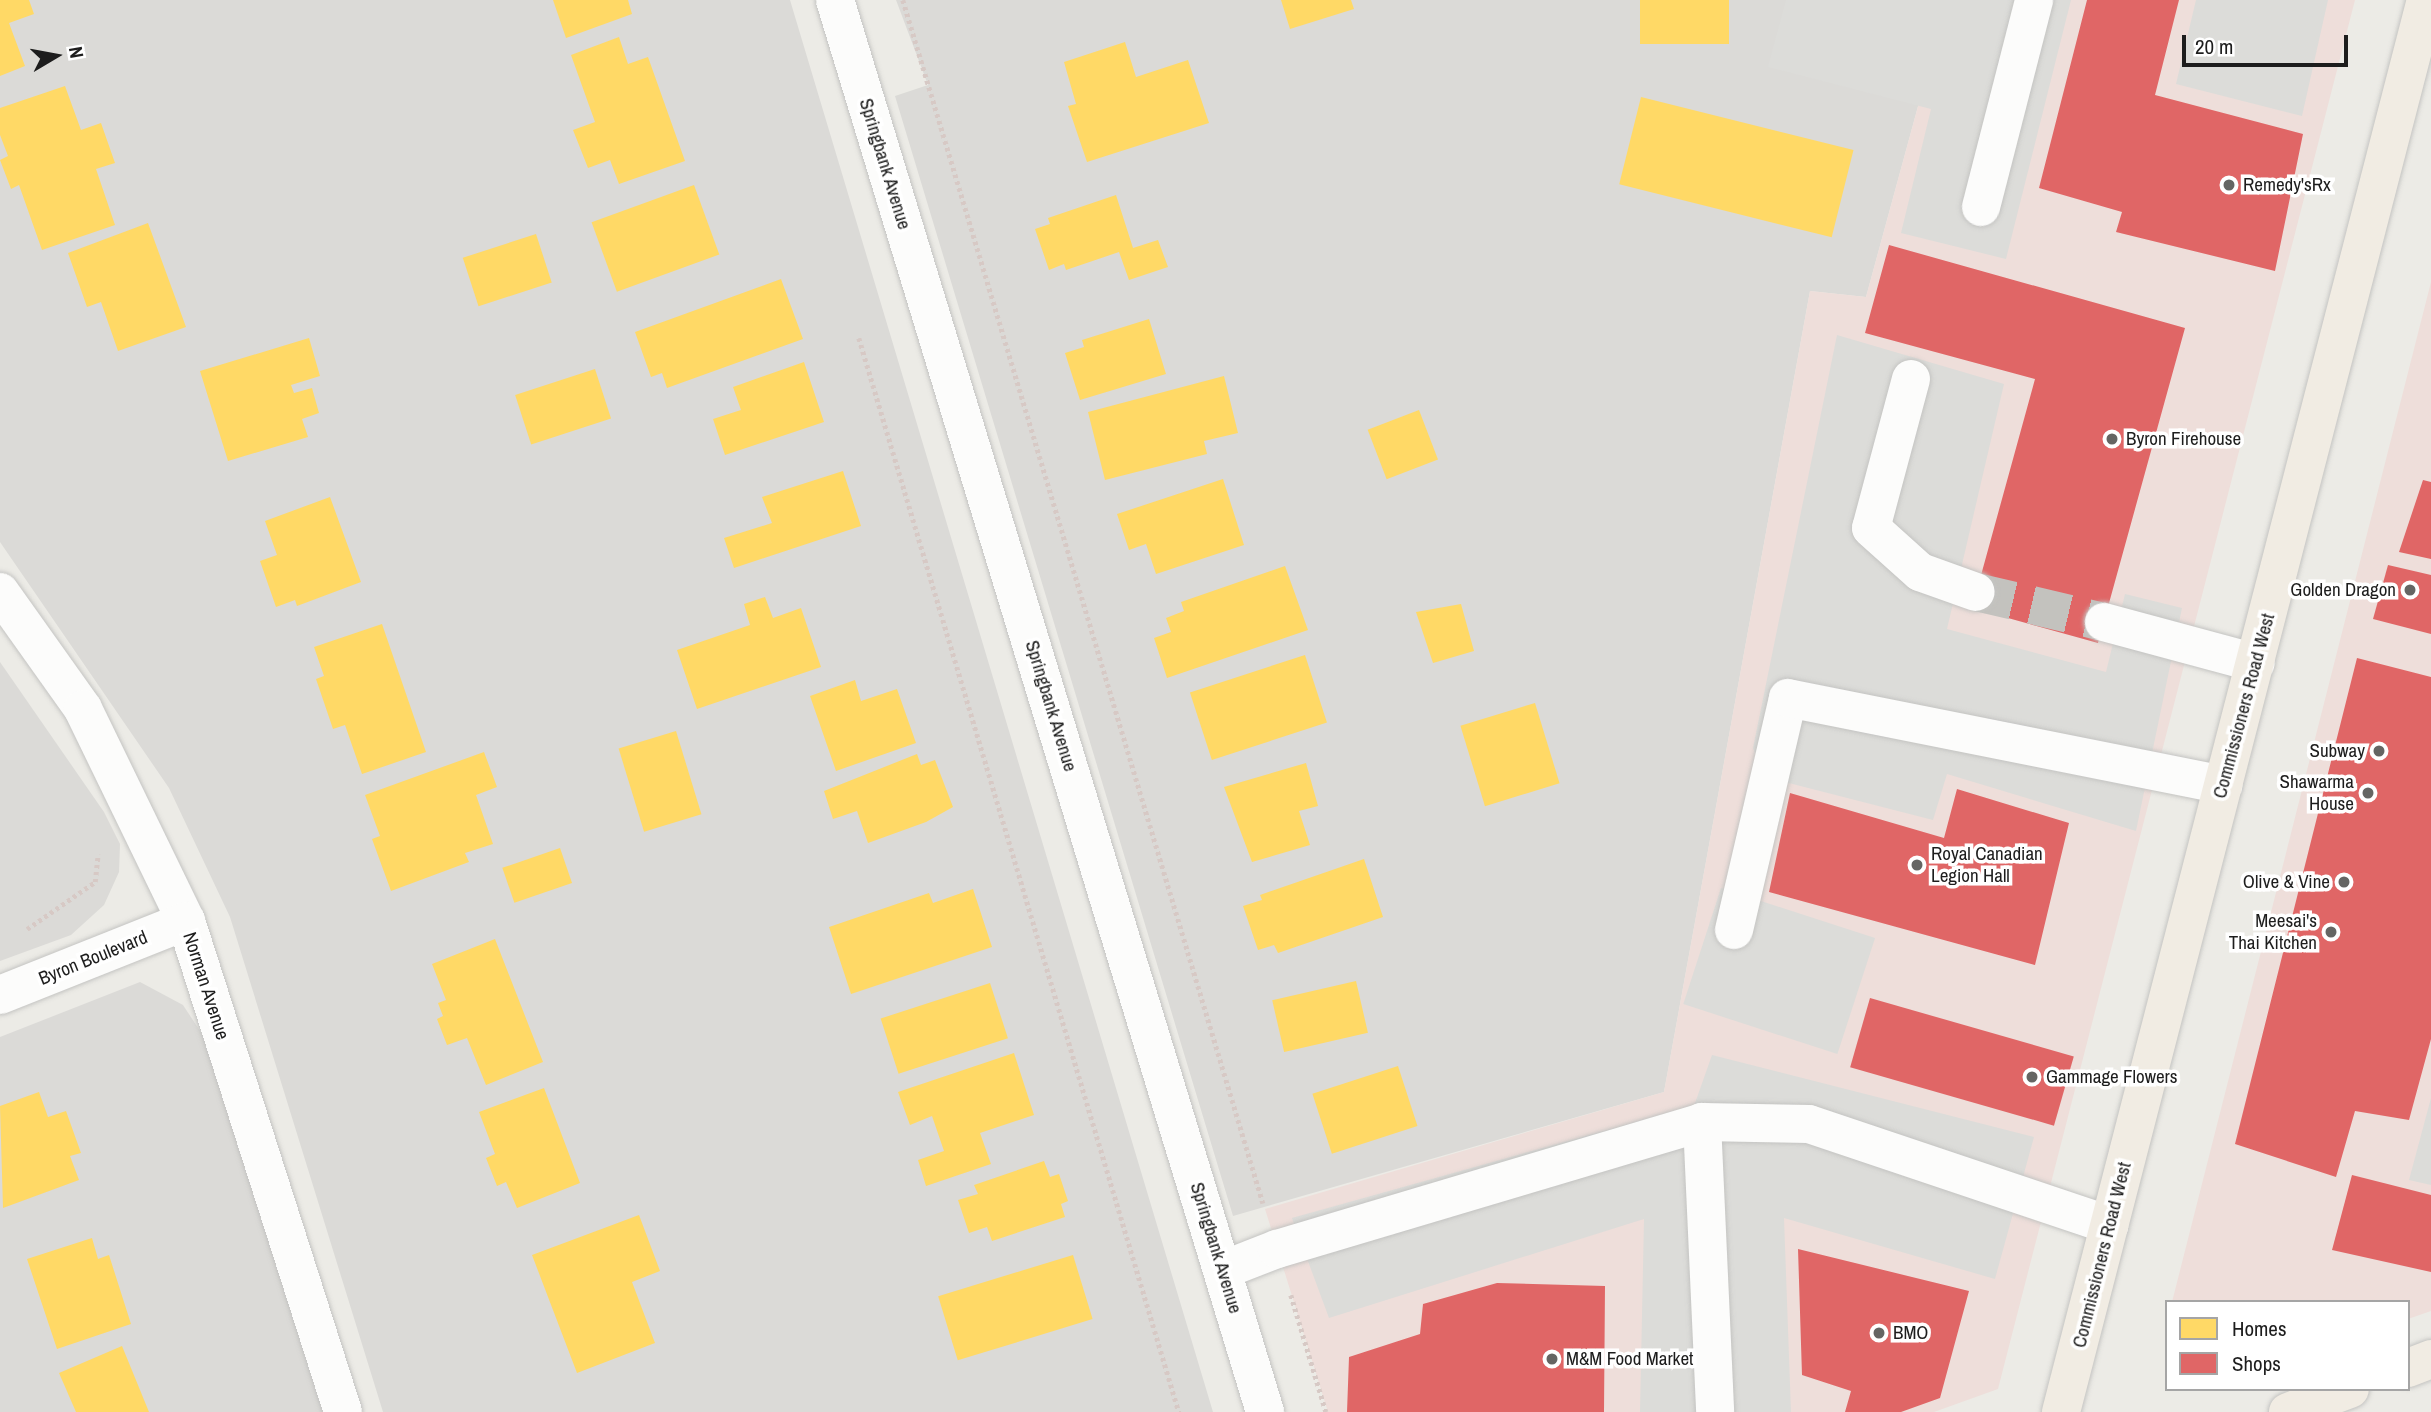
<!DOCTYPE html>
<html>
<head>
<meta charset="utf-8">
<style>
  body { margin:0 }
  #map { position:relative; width:2431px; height:1412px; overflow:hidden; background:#ecebe6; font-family:"Archivo Narrow",sans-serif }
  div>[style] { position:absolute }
  .residential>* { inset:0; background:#dbdad7 }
  .commercial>* { inset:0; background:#eededa }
  .parking>* { inset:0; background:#dcdcd9; transform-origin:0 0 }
  .homes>* { inset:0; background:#ffd966; transform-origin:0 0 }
  .shops>* { inset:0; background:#e06666; transform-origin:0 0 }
  .minor-tunnel>* { height:38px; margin-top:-19px; transform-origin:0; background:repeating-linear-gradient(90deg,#c3c2be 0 38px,transparent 0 57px) }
  .path>* { height:4.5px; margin-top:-2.25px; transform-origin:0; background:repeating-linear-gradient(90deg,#d7c9c5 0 3.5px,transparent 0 7px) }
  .roads { filter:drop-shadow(0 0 2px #c4c4c2) drop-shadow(0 0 2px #c4c4c2) }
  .minor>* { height:38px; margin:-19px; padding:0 19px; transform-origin:19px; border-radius:19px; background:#fcfcfb }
  .major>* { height:38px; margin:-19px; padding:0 19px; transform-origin:19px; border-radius:19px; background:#f1ece3 }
  .dots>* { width:19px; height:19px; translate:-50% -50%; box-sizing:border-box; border:4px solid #fff; border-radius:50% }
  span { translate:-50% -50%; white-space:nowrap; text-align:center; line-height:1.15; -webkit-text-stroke:7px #fff; paint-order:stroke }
  .street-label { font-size:19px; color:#1d1d1d }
  .poi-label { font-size:19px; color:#1d1d1d }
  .left { translate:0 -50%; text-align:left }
  .right { translate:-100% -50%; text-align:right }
  .legend { position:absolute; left:2165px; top:1300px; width:245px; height:91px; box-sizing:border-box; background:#fff; border:2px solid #a5a5a5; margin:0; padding:9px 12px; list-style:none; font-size:21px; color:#1d1d1d }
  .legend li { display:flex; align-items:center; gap:14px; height:35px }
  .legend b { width:35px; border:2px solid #a5a5a5 }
  .north { position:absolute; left:21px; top:21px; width:70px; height:70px; -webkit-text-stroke:5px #fff; paint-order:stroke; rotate:80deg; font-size:19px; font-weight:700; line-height:28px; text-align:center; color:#1d1d1d }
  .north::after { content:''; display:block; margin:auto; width:24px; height:32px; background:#1d1d1d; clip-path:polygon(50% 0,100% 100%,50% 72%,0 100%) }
  .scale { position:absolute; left:2182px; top:35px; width:166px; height:32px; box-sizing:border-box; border:4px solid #1d1d1d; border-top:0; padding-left:9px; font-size:21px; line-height:24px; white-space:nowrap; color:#1d1d1d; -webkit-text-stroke:5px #fff; paint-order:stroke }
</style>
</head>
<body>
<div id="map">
  <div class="residential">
    <i style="clip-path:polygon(0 0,790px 0,1213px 1412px,383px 1412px,230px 917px,169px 788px,0 542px)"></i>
    <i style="clip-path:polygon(896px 0,1947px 0,1866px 297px,1810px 291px,1664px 1092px,1233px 1216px,895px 96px,928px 85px)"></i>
    <i style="clip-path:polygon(0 662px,104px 812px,120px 844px,119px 872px,104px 905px,71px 935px,0 961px)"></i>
    <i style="clip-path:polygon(140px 982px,183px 1005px,204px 1037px,323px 1412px,0 1412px,0 1037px)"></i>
  </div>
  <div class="commercial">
    <i style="clip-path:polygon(1947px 0,2355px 0,1998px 1389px,1934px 1412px,1328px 1412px,1265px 1209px,1664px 1092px,1810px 291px,1866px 297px)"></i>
    <i style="clip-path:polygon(2431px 282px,2431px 1311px,2408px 1319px,2408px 1302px,2172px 1302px)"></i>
  </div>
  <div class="parking">
    <i style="clip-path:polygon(1786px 0,2071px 0,2006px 259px,1901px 233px,1931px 109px,1768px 67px)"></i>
    <i style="clip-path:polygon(2196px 0,2328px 0,2302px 116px,2176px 84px)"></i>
    <i style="clip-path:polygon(1837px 335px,2004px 384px,1947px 629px,2106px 672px,2125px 594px,2182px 608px,2136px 831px,1947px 774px,1933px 820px,1765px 777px,1753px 748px)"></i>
    <i style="left:1721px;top:888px;width:162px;height:122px;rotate:18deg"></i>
    <i style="clip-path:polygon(1712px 1055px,2034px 1137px,1995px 1279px,1784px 1218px,1791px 1412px,1640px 1412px,1644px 1219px,1329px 1318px,1292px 1218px,1694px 1106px)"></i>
    <i style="clip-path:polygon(2431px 1098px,2431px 1185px,2409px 1180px)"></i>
  </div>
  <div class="homes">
    <i style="clip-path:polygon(0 0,29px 0,34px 14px,9px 23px,25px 66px,0 76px)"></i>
    <i style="clip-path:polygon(553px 0,628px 0,632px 14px,566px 38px)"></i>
    <i style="clip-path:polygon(1281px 0,1351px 0,1354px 9px,1290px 29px)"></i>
    <i style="left:1640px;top:0;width:89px;height:44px"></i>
    <i style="clip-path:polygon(619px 37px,628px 64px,648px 57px,685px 161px,619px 184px,610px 160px,588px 168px,573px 130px,595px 122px,571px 55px)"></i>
    <i style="clip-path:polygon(1125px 42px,1136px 77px,1188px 60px,1209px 123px,1087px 162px,1068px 106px,1076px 104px,1064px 62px)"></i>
    <i style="clip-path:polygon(65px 86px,81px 130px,101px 123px,115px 163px,96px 169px,115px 225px,42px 250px,19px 185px,11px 189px,0 160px,8px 156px,0 135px,0 108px)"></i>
    <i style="left:1641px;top:97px;width:219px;height:90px;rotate:14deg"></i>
    <i style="left:694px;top:185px;width:74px;height:109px;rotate:70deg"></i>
    <i style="clip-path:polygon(1116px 195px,1133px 248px,1158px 240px,1168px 267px,1129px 280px,1119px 252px,1066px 270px,1064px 264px,1049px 270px,1035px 229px,1050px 224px,1048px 218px)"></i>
    <i style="clip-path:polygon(148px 223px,186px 327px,118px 351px,101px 302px,87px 307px,68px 253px)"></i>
    <i style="left:536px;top:234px;width:51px;height:77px;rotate:72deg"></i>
    <i style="clip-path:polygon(781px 279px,803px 339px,667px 388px,662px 373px,651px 377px,635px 332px)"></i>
    <i style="clip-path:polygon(1149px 319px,1166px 374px,1080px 400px,1065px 353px,1084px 347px,1082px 340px)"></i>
    <i style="clip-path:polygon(309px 338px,320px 376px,291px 385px,294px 393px,312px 388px,319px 413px,302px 419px,308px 437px,228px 461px,200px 371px)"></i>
    <i style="clip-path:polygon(804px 362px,824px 422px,725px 455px,713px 419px,741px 410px,733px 387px)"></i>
    <i style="left:595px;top:369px;width:52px;height:84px;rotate:72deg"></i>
    <i style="clip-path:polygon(1224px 376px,1238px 433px,1204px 441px,1207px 454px,1105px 480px,1088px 412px)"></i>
    <i style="left:1419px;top:410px;width:53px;height:55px;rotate:69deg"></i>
    <i style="clip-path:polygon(843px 471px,861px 526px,734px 568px,724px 538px,772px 523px,762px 497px)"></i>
    <i style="clip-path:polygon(1223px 479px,1244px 545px,1156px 574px,1146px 544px,1129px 550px,1117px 514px)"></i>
    <i style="clip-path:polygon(330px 497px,361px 582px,297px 606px,295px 600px,276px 607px,260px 561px,277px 555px,265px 521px)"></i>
    <i style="clip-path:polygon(1285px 566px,1308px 630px,1167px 678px,1154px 638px,1171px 632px,1166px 618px,1184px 611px,1181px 602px)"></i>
    <i style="clip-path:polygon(765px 597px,773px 618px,801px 608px,821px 667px,697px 709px,677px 650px,750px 625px,744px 604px)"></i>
    <i style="clip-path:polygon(1461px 604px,1474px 651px,1433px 663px,1416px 612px)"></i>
    <i style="clip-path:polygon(382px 624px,426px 752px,362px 774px,345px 725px,333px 729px,316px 679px,324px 676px,314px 647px)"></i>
    <i style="left:1305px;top:655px;width:71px;height:121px;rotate:72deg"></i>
    <i style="clip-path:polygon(855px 680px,861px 701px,897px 689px,916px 743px,836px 771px,810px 696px)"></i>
    <i style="left:1535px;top:703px;width:84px;height:78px;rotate:73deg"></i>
    <i style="left:676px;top:731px;width:87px;height:60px;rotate:73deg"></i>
    <i style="clip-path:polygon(484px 752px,497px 787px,476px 795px,493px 844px,465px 853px,469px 862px,391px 891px,372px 839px,380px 836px,365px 795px)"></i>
    <i style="clip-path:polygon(917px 754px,921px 765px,935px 760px,953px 807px,926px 822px,868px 843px,857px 811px,833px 819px,824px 791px)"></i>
    <i style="clip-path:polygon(1306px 763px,1318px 806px,1299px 811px,1310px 845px,1252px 862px,1224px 787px)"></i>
    <i style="left:560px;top:848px;width:37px;height:61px;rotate:71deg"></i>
    <i style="clip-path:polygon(1364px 859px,1383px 917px,1278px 953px,1274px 945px,1258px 950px,1243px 906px,1262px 900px,1260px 895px)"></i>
    <i style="clip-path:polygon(973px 889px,992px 947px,851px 994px,829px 927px,929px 893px,933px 903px)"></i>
    <i style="clip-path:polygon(495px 939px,543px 1062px,486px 1085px,467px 1038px,447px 1045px,437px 1019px,443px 1016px,438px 1003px,446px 1000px,432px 964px)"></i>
    <i style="left:1356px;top:981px;width:53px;height:86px;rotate:77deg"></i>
    <i style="left:990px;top:983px;width:58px;height:115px;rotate:72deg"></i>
    <i style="clip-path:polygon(1014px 1053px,1034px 1115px,980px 1133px,991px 1164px,926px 1186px,918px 1160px,944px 1151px,932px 1116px,910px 1125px,898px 1092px)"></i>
    <i style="left:1398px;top:1066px;width:63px;height:90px;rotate:72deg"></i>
    <i style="clip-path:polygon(544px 1088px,580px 1183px,517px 1208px,506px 1182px,497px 1186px,486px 1158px,495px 1154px,479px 1112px)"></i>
    <i style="clip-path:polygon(39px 1092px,48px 1117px,66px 1111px,81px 1153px,70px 1156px,79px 1180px,3px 1208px,0 1106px)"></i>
    <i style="clip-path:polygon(1044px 1161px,1050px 1177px,1059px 1174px,1068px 1201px,1061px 1204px,1065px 1217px,992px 1241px,987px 1227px,969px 1233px,958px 1200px,978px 1194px,974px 1185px)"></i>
    <i style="clip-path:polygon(639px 1215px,660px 1271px,632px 1282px,655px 1343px,577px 1373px,532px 1255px)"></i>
    <i style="clip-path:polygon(92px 1238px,98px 1259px,109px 1255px,131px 1324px,57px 1349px,27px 1259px)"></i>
    <i style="left:1073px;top:1255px;width:67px;height:141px;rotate:73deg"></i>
    <i style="clip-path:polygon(122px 1346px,149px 1412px,76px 1412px,59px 1373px)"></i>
  </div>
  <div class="shops">
    <i style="clip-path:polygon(2087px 0,2179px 0,2155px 95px,2303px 134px,2275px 271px,2116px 232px,2122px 212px,2039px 188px)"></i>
    <i style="clip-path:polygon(1889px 245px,2185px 328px,2098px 643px,1972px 608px,2035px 379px,1865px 333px)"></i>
    <i style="clip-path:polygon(2423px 480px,2431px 482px,2431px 559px,2399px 552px)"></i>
    <i style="clip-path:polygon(2388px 565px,2431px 575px,2431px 634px,2373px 619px)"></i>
    <i style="clip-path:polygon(2357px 658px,2431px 677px,2431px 1039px,2409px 1120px,2355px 1111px,2336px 1177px,2235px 1144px)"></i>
    <i style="clip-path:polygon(1957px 789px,2069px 823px,2035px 965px,1769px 892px,1790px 793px,1944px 838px)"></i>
    <i style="left:1870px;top:998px;width:212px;height:72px;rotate:16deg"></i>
    <i style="clip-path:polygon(2352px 1175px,2431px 1195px,2431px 1272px,2332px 1250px)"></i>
    <i style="clip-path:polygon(1798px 1249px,1969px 1291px,1940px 1398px,1901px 1412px,1845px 1412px,1851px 1391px,1802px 1375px)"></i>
    <i style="clip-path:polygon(1497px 1283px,1605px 1286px,1604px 1412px,1347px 1412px,1349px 1357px,1420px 1334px,1423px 1304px)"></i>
  </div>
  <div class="minor-tunnel">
    <i style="left:1976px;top:592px;width:131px;rotate:13.2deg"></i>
  </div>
  <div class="path">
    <i style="left:903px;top:0;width:1256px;rotate:73.34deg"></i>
    <i style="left:859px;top:338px;width:1121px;rotate:73.41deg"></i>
    <i style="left:27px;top:929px;width:83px;rotate:-34.7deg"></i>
    <i style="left:95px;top:882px;width:28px;rotate:-84deg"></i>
    <i style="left:1291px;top:1295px;width:122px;rotate:73.3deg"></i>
  </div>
  <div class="roads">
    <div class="minor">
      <i style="left:835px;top:0;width:1476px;rotate:73.06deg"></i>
      <i style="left:1981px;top:207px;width:214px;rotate:-75.6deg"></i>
      <i style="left:1911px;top:379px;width:154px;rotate:105deg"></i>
      <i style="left:1871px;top:528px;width:66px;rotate:41.9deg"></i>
      <i style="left:1920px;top:572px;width:59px;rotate:19.7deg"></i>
      <i style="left:0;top:592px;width:143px;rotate:54.6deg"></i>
      <i style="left:83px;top:709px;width:236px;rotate:64.1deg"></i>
      <i style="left:186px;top:921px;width:515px;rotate:72.27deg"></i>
      <i style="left:2104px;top:622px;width:157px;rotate:15.1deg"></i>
      <i style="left:1734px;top:930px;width:238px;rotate:-76.9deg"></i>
      <i style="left:1788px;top:698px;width:444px;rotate:11.3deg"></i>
      <i style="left:0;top:995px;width:200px;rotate:-21.7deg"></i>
      <i style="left:1702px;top:1122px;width:290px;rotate:87.4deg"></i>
      <i style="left:1223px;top:1270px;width:58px;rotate:-21.3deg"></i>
      <i style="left:1277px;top:1249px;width:444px;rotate:-16.6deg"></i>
      <i style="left:1702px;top:1122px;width:107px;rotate:1.1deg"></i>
      <i style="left:1809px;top:1124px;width:317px;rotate:18.6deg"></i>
    </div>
    <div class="major">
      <i style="left:2408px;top:1368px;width:25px;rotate:-21deg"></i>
      <i style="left:2061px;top:1412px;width:1458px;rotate:-75.51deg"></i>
      <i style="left:2288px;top:1412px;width:66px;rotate:-20.4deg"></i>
    </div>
  </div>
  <div class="dots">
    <i style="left:2229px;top:185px;background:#656563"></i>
    <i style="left:2112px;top:439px;background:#656563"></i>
    <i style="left:2410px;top:590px;background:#656563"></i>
    <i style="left:2379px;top:751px;background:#656563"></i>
    <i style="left:2368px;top:793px;background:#656563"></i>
    <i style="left:1917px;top:865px;background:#656563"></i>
    <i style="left:2344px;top:882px;background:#656563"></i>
    <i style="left:2331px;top:932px;background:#656563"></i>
    <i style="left:2032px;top:1077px;background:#656563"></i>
    <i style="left:1879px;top:1333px;background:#656563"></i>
    <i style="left:1552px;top:1359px;background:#656563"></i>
  </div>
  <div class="street-label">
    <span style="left:885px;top:164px;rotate:73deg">Springbank Avenue</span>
    <span style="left:1051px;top:706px;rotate:73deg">Springbank Avenue</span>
    <span style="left:2244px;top:706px;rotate:-75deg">Commissioners Road West</span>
    <span style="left:93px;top:958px;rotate:-22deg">Byron Boulevard</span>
    <span style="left:206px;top:986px;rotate:72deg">Norman Avenue</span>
    <span style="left:1216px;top:1248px;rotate:73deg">Springbank Avenue</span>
    <span style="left:2102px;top:1255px;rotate:-76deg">Commissioners Road West</span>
  </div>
  <div class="poi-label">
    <span class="left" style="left:2243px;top:185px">Remedy'sRx</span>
    <span class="left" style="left:2126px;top:439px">Byron Firehouse</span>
    <span class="right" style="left:2396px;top:590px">Golden Dragon</span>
    <span class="right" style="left:2365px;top:751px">Subway</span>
    <span class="right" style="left:2354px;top:793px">Shawarma<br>House</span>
    <span class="left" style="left:1931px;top:865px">Royal Canadian<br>Legion Hall</span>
    <span class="right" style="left:2330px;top:882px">Olive &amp; Vine</span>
    <span class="right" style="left:2317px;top:932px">Meesai's<br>Thai Kitchen</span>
    <span class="left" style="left:2046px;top:1077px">Gammage Flowers</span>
    <span class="left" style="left:1893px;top:1333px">BMO</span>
    <span class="left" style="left:1566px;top:1359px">M&amp;M Food Market</span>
  </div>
  <ul class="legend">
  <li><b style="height:19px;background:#ffd966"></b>Homes</li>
  <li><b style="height:19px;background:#e06666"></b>Shops</li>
  </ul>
  <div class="north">N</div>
  <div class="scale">20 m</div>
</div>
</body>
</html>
